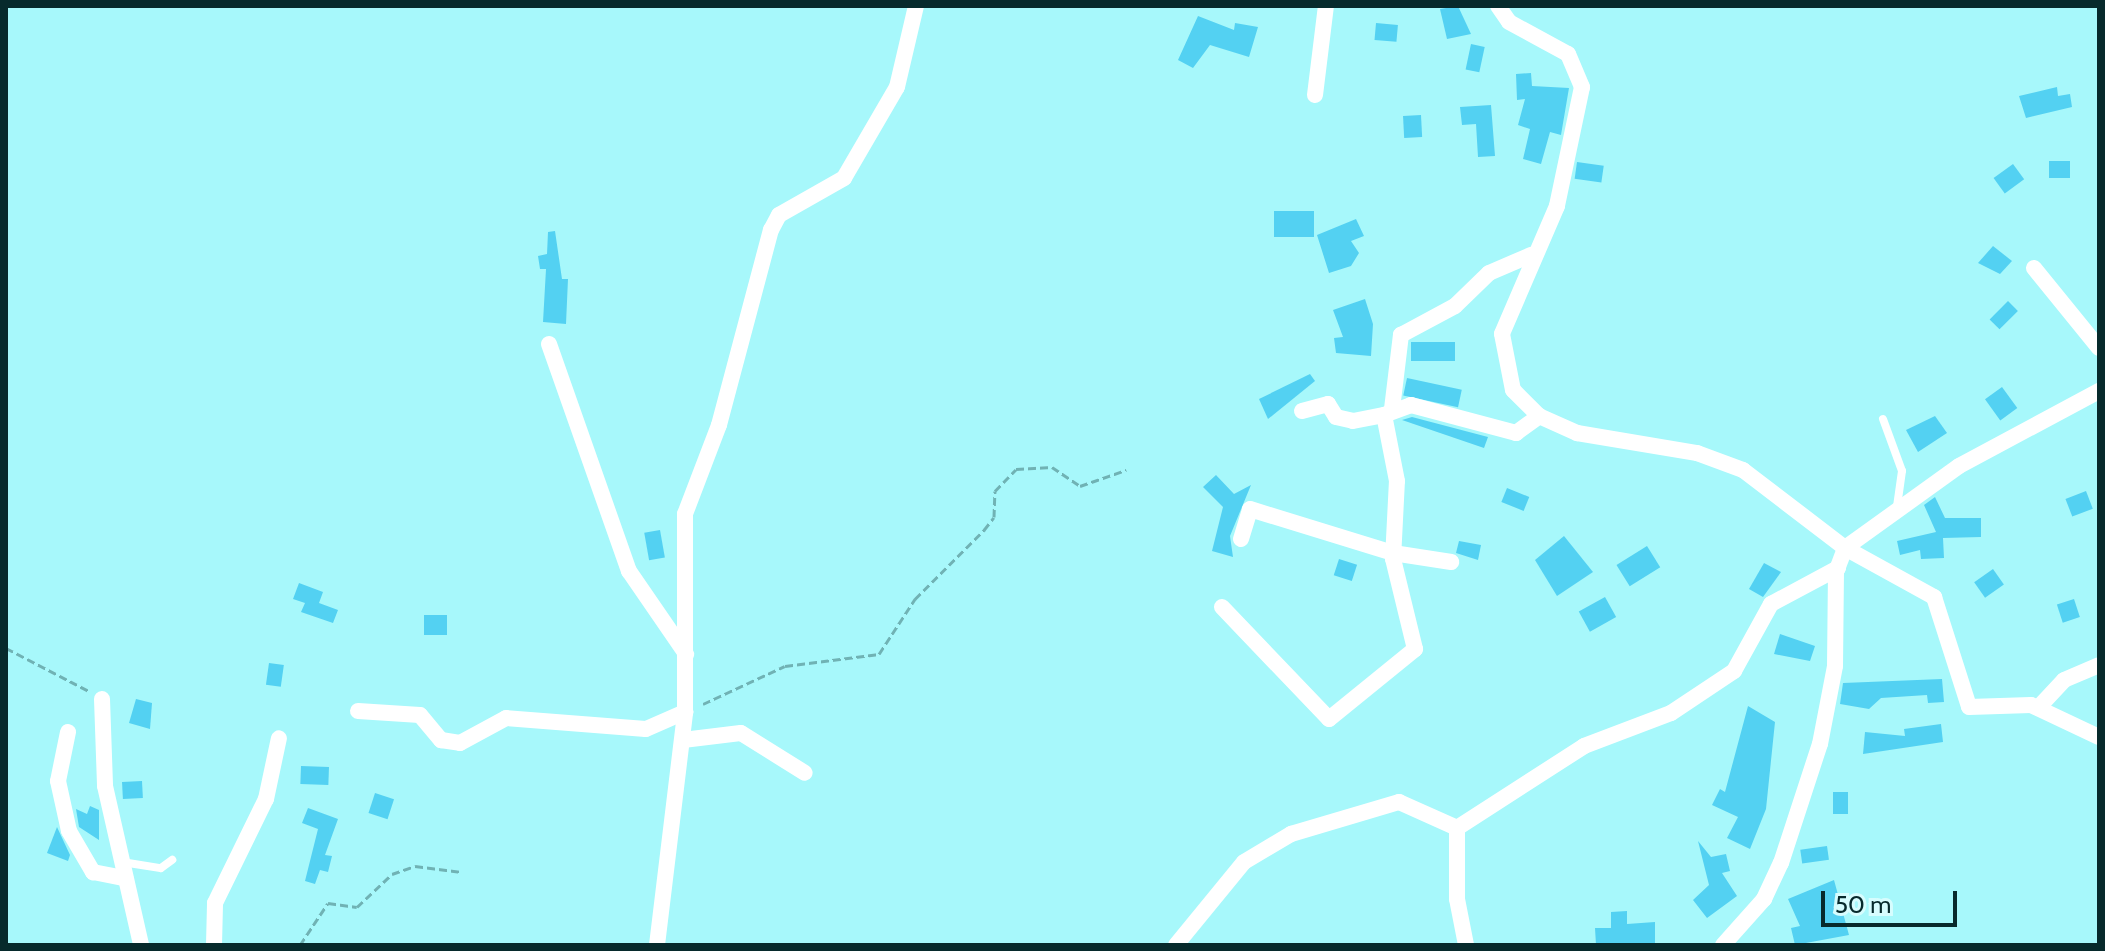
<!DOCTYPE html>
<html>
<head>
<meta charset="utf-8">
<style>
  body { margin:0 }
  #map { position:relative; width:2105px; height:951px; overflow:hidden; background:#a7f8fb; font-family:Cabin,sans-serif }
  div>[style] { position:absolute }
  .building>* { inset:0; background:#53d1f2; transform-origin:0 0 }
  .path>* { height:3px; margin-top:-1.5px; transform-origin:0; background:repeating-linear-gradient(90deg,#70b2b4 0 8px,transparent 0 12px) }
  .service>* { height:8px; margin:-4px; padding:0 4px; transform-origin:4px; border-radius:4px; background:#fff }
  .minor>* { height:16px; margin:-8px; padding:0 8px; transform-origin:8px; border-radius:8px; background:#fff }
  span { translate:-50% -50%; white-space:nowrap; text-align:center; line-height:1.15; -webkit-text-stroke:7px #d7fdfe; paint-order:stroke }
  .frame { position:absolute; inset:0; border:8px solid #072a2c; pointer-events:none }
  .scale { position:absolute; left:1821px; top:891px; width:136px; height:36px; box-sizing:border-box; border:4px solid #072a2c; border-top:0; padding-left:10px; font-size:24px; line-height:28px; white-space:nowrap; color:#072a2c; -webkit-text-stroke:6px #d7fdfe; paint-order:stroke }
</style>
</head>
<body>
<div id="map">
  <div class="building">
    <i style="clip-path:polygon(1458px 6px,1471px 34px,1447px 39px,1440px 9px)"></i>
    <i style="clip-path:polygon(1198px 16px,1234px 30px,1235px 23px,1258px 27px,1249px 57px,1210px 45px,1193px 68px,1178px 60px)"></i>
    <i style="left:1376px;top:23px;width:22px;height:17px;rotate:5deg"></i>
    <i style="left:1471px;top:44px;width:14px;height:26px;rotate:12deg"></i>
    <i style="clip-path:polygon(1531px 73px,1532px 86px,1569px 88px,1561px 135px,1550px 132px,1541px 164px,1523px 159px,1530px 129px,1518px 125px,1525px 99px,1517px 100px,1516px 74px)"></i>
    <i style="clip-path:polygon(2057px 87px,2058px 96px,2070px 94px,2072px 107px,2026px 118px,2019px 96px)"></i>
    <i style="clip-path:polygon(1491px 105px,1495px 156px,1478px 157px,1476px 124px,1462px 125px,1460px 107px)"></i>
    <i style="left:1421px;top:115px;width:22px;height:18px;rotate:87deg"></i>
    <i style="left:2049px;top:161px;width:21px;height:17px"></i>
    <i style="left:1577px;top:162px;width:27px;height:17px;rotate:8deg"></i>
    <i style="left:2013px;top:164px;width:19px;height:24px;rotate:54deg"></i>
    <i style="left:1274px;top:211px;width:40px;height:26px"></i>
    <i style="clip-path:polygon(1356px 219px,1364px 236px,1351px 241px,1359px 253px,1351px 266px,1329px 273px,1317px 235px)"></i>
    <i style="clip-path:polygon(555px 231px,562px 279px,568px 279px,566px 324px,543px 322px,546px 269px,540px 269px,538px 256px,547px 254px,548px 232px)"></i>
    <i style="clip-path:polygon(1993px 246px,2012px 261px,2000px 274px,1978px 263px)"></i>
    <i style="clip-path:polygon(1365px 299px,1373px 324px,1371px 356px,1336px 353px,1334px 338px,1343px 337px,1333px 310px)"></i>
    <i style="left:2008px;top:301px;width:14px;height:26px;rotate:45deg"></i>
    <i style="left:1411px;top:342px;width:44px;height:19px"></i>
    <i style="clip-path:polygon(1310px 374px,1315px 381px,1268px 419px,1259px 399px)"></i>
    <i style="left:1407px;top:378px;width:56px;height:18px;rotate:12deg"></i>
    <i style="left:2002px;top:387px;width:26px;height:21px;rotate:54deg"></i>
    <i style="clip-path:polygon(1935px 416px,1947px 433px,1918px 452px,1906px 430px)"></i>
    <i style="clip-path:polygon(1412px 417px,1488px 437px,1484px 448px,1402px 420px)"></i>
    <i style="clip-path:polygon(1216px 475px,1234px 494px,1251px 485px,1230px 536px,1233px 557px,1212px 551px,1223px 507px,1203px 487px)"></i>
    <i style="left:1507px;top:488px;width:24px;height:15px;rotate:22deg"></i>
    <i style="left:2086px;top:491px;width:19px;height:22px;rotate:69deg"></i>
    <i style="clip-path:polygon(1935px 497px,1945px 518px,1981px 518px,1981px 537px,1943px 538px,1944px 558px,1921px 559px,1920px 550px,1900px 555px,1897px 541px,1936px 532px,1924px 505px)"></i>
    <i style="left:660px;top:530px;width:28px;height:16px;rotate:80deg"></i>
    <i style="clip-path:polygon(1564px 536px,1593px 572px,1557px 596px,1535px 560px)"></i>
    <i style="clip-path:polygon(1459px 541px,1481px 545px,1478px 560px,1456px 553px)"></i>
    <i style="left:1647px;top:546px;width:25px;height:36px;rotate:58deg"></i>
    <i style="left:1339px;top:559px;width:19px;height:17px;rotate:18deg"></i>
    <i style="clip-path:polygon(1764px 563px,1781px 572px,1763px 597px,1749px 589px)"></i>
    <i style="left:1993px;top:569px;width:19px;height:23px;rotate:55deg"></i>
    <i style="clip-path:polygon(299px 583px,323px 592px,319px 603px,338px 610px,333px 623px,301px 612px,305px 603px,293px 599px)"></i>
    <i style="left:1605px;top:597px;width:23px;height:30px;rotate:61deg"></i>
    <i style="left:2074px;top:599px;width:19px;height:18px;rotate:72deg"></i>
    <i style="left:424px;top:615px;width:23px;height:20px"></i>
    <i style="clip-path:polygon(1780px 634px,1815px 646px,1810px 661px,1774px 654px)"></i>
    <i style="left:269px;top:663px;width:15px;height:22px;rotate:8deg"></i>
    <i style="clip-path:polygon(1942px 679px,1944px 702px,1928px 703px,1927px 695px,1881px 698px,1869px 709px,1840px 704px,1843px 683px)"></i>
    <i style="clip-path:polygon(136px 699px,152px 703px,150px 729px,129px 723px)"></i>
    <i style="clip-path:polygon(1748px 706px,1775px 722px,1766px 809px,1750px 849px,1727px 838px,1738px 817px,1712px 805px,1720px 789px,1725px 792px)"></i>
    <i style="clip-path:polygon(1941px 724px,1943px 742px,1863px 754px,1865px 732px,1905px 736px,1904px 729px)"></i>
    <i style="left:301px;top:766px;width:28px;height:18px;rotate:2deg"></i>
    <i style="left:142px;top:781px;width:17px;height:20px;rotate:87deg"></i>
    <i style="left:1833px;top:792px;width:15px;height:22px"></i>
    <i style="left:375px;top:793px;width:20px;height:21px;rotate:18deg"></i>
    <i style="clip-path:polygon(90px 806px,99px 810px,99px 840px,79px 827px,76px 809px,87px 814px)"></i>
    <i style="clip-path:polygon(308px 808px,338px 819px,325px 855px,332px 856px,328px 872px,320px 870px,315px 884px,305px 881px,318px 829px,302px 823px)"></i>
    <i style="clip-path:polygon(57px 827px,70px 855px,68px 861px,47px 853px)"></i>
    <i style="clip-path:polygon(1698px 841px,1711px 857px,1726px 854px,1730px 871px,1722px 873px,1737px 896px,1707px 918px,1693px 900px,1709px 885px)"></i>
    <i style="left:1827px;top:846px;width:14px;height:27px;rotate:82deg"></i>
    <i style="clip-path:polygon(1834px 880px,1849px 935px,1795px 945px,1791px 928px,1800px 926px,1788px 899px)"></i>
    <i style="clip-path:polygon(1627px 911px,1627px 924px,1655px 922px,1655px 945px,1596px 945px,1595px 928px,1611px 928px,1611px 912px)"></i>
  </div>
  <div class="path">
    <i style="left:6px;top:648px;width:93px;rotate:27.4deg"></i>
    <i style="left:703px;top:704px;width:90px;rotate:-24.9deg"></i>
    <i style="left:785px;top:666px;width:95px;rotate:-7.3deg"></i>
    <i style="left:879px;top:654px;width:66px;rotate:-56.8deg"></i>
    <i style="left:915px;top:599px;width:98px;rotate:-45deg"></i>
    <i style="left:984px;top:530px;width:16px;rotate:-52deg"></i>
    <i style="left:994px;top:517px;width:26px;rotate:-88deg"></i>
    <i style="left:995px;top:491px;width:30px;rotate:-46deg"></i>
    <i style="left:1016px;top:469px;width:36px;rotate:-3deg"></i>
    <i style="left:1052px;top:467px;width:34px;rotate:34deg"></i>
    <i style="left:1080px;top:486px;width:49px;rotate:-19.2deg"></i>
    <i style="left:300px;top:945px;width:50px;rotate:-56.3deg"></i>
    <i style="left:328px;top:903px;width:29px;rotate:8deg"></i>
    <i style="left:357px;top:907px;width:48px;rotate:-43.3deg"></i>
    <i style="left:392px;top:874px;width:24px;rotate:-19deg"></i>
    <i style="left:415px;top:866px;width:47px;rotate:7.3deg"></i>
  </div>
  <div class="service">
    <i style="left:1883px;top:419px;width:55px;rotate:69.9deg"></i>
    <i style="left:1902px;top:471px;width:36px;rotate:98deg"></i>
    <i style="left:122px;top:862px;width:39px;rotate:9deg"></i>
    <i style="left:161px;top:868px;width:14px;rotate:-36deg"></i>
  </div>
  <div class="minor">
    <i style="left:1498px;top:6px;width:19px;rotate:55deg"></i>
    <i style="left:1509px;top:22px;width:67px;rotate:28.5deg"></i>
    <i style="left:1568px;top:54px;width:36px;rotate:67deg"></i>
    <i style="left:1582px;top:87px;width:122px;rotate:101.9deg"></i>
    <i style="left:1557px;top:206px;width:139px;rotate:113.3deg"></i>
    <i style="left:1502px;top:334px;width:57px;rotate:78.9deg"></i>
    <i style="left:1513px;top:390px;width:37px;rotate:45deg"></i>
    <i style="left:1539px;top:416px;width:42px;rotate:24.1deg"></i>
    <i style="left:1577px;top:433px;width:122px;rotate:9.5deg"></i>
    <i style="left:1697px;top:453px;width:49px;rotate:20.3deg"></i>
    <i style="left:1743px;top:470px;width:128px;rotate:37.4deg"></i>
    <i style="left:1845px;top:548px;width:102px;rotate:28.8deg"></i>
    <i style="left:1934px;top:597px;width:115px;rotate:72.3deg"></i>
    <i style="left:1969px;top:707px;width:62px;rotate:-1.8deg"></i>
    <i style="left:2031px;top:705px;width:75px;rotate:25.2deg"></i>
    <i style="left:1315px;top:95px;width:90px;rotate:-83deg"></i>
    <i style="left:2034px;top:268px;width:103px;rotate:50.9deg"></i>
    <i style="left:549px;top:344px;width:241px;rotate:70.6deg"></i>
    <i style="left:629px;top:571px;width:101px;rotate:55.5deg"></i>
    <i style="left:1392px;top:409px;width:75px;rotate:-83.1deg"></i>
    <i style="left:1401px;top:335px;width:61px;rotate:-28.2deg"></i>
    <i style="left:1455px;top:306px;width:47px;rotate:-44.1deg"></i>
    <i style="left:1489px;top:273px;width:46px;rotate:-23.2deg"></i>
    <i style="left:1302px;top:411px;width:27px;rotate:-15deg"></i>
    <i style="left:1328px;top:404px;width:15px;rotate:58deg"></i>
    <i style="left:1336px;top:417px;width:17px;rotate:13deg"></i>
    <i style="left:1353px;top:421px;width:32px;rotate:-11deg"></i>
    <i style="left:1241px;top:539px;width:31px;rotate:-73deg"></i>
    <i style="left:1250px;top:509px;width:150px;rotate:17.1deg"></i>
    <i style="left:1393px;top:553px;width:59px;rotate:8.8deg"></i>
    <i style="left:1222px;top:607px;width:155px;rotate:46.3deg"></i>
    <i style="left:1329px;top:719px;width:111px;rotate:-39.1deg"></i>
    <i style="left:1415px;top:649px;width:93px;rotate:-103.7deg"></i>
    <i style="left:1393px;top:559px;width:78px;rotate:-87.1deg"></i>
    <i style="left:1397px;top:481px;width:67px;rotate:-101.1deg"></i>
    <i style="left:1384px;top:415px;width:29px;rotate:-20deg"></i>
    <i style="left:1411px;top:405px;width:109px;rotate:14.9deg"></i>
    <i style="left:1516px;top:433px;width:29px;rotate:-36deg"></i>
    <i style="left:102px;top:699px;width:87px;rotate:88deg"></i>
    <i style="left:105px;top:786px;width:163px;rotate:77.2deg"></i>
    <i style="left:2038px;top:708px;width:38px;rotate:-47deg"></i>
    <i style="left:2064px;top:680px;width:38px;rotate:-23deg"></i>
    <i style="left:358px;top:711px;width:62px;rotate:3.7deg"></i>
    <i style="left:420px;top:715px;width:33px;rotate:50deg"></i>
    <i style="left:441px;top:740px;width:19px;rotate:9deg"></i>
    <i style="left:460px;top:743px;width:52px;rotate:-28.5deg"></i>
    <i style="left:506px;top:718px;width:140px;rotate:4.5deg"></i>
    <i style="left:646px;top:729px;width:43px;rotate:-23.6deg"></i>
    <i style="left:68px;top:732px;width:50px;rotate:101.5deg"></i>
    <i style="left:58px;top:781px;width:51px;rotate:77.6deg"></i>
    <i style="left:69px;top:831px;width:48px;rotate:59.7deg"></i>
    <i style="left:93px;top:872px;width:33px;rotate:11deg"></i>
    <i style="left:683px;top:740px;width:58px;rotate:-6.9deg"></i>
    <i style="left:741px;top:733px;width:75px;rotate:32deg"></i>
    <i style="left:1457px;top:828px;width:151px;rotate:-32.8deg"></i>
    <i style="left:1584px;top:746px;width:93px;rotate:-20.8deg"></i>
    <i style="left:1671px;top:713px;width:76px;rotate:-33.7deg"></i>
    <i style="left:1734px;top:671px;width:77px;rotate:-61.1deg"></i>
    <i style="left:1771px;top:604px;width:76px;rotate:-28.2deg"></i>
    <i style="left:214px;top:945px;width:42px;rotate:-88.6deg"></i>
    <i style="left:215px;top:903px;width:116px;rotate:-63.9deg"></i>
    <i style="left:266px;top:799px;width:62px;rotate:-78deg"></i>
    <i style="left:657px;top:945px;width:235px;rotate:-83.1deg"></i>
    <i style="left:685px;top:712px;width:198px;rotate:-90deg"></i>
    <i style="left:685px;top:514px;width:95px;rotate:-69.1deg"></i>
    <i style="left:719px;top:425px;width:202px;rotate:-75.1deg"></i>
    <i style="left:771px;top:230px;width:17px;rotate:-62deg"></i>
    <i style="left:779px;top:215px;width:75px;rotate:-29.6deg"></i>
    <i style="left:844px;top:178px;width:105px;rotate:-59.8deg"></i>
    <i style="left:897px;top:87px;width:83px;rotate:-76.8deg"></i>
    <i style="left:1176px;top:945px;width:107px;rotate:-50.7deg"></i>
    <i style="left:1244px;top:862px;width:55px;rotate:-30.8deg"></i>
    <i style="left:1291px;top:834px;width:113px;rotate:-16.5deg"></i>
    <i style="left:1399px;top:802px;width:64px;rotate:24.1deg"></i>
    <i style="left:1457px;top:828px;width:71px;rotate:90deg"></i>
    <i style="left:1457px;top:899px;width:47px;rotate:78.9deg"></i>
    <i style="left:1723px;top:945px;width:62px;rotate:-48.3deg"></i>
    <i style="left:1764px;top:899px;width:40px;rotate:-65deg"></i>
    <i style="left:1781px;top:863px;width:125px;rotate:-71.9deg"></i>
    <i style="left:1820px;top:744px;width:79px;rotate:-79.1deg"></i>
    <i style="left:1835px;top:666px;width:94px;rotate:-89.4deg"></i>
    <i style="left:1836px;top:572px;width:26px;rotate:-69deg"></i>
    <i style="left:1845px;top:548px;width:140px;rotate:-35.7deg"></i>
    <i style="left:1959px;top:466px;width:159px;rotate:-28.2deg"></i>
  </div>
  <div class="frame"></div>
  <div class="scale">50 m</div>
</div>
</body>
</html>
